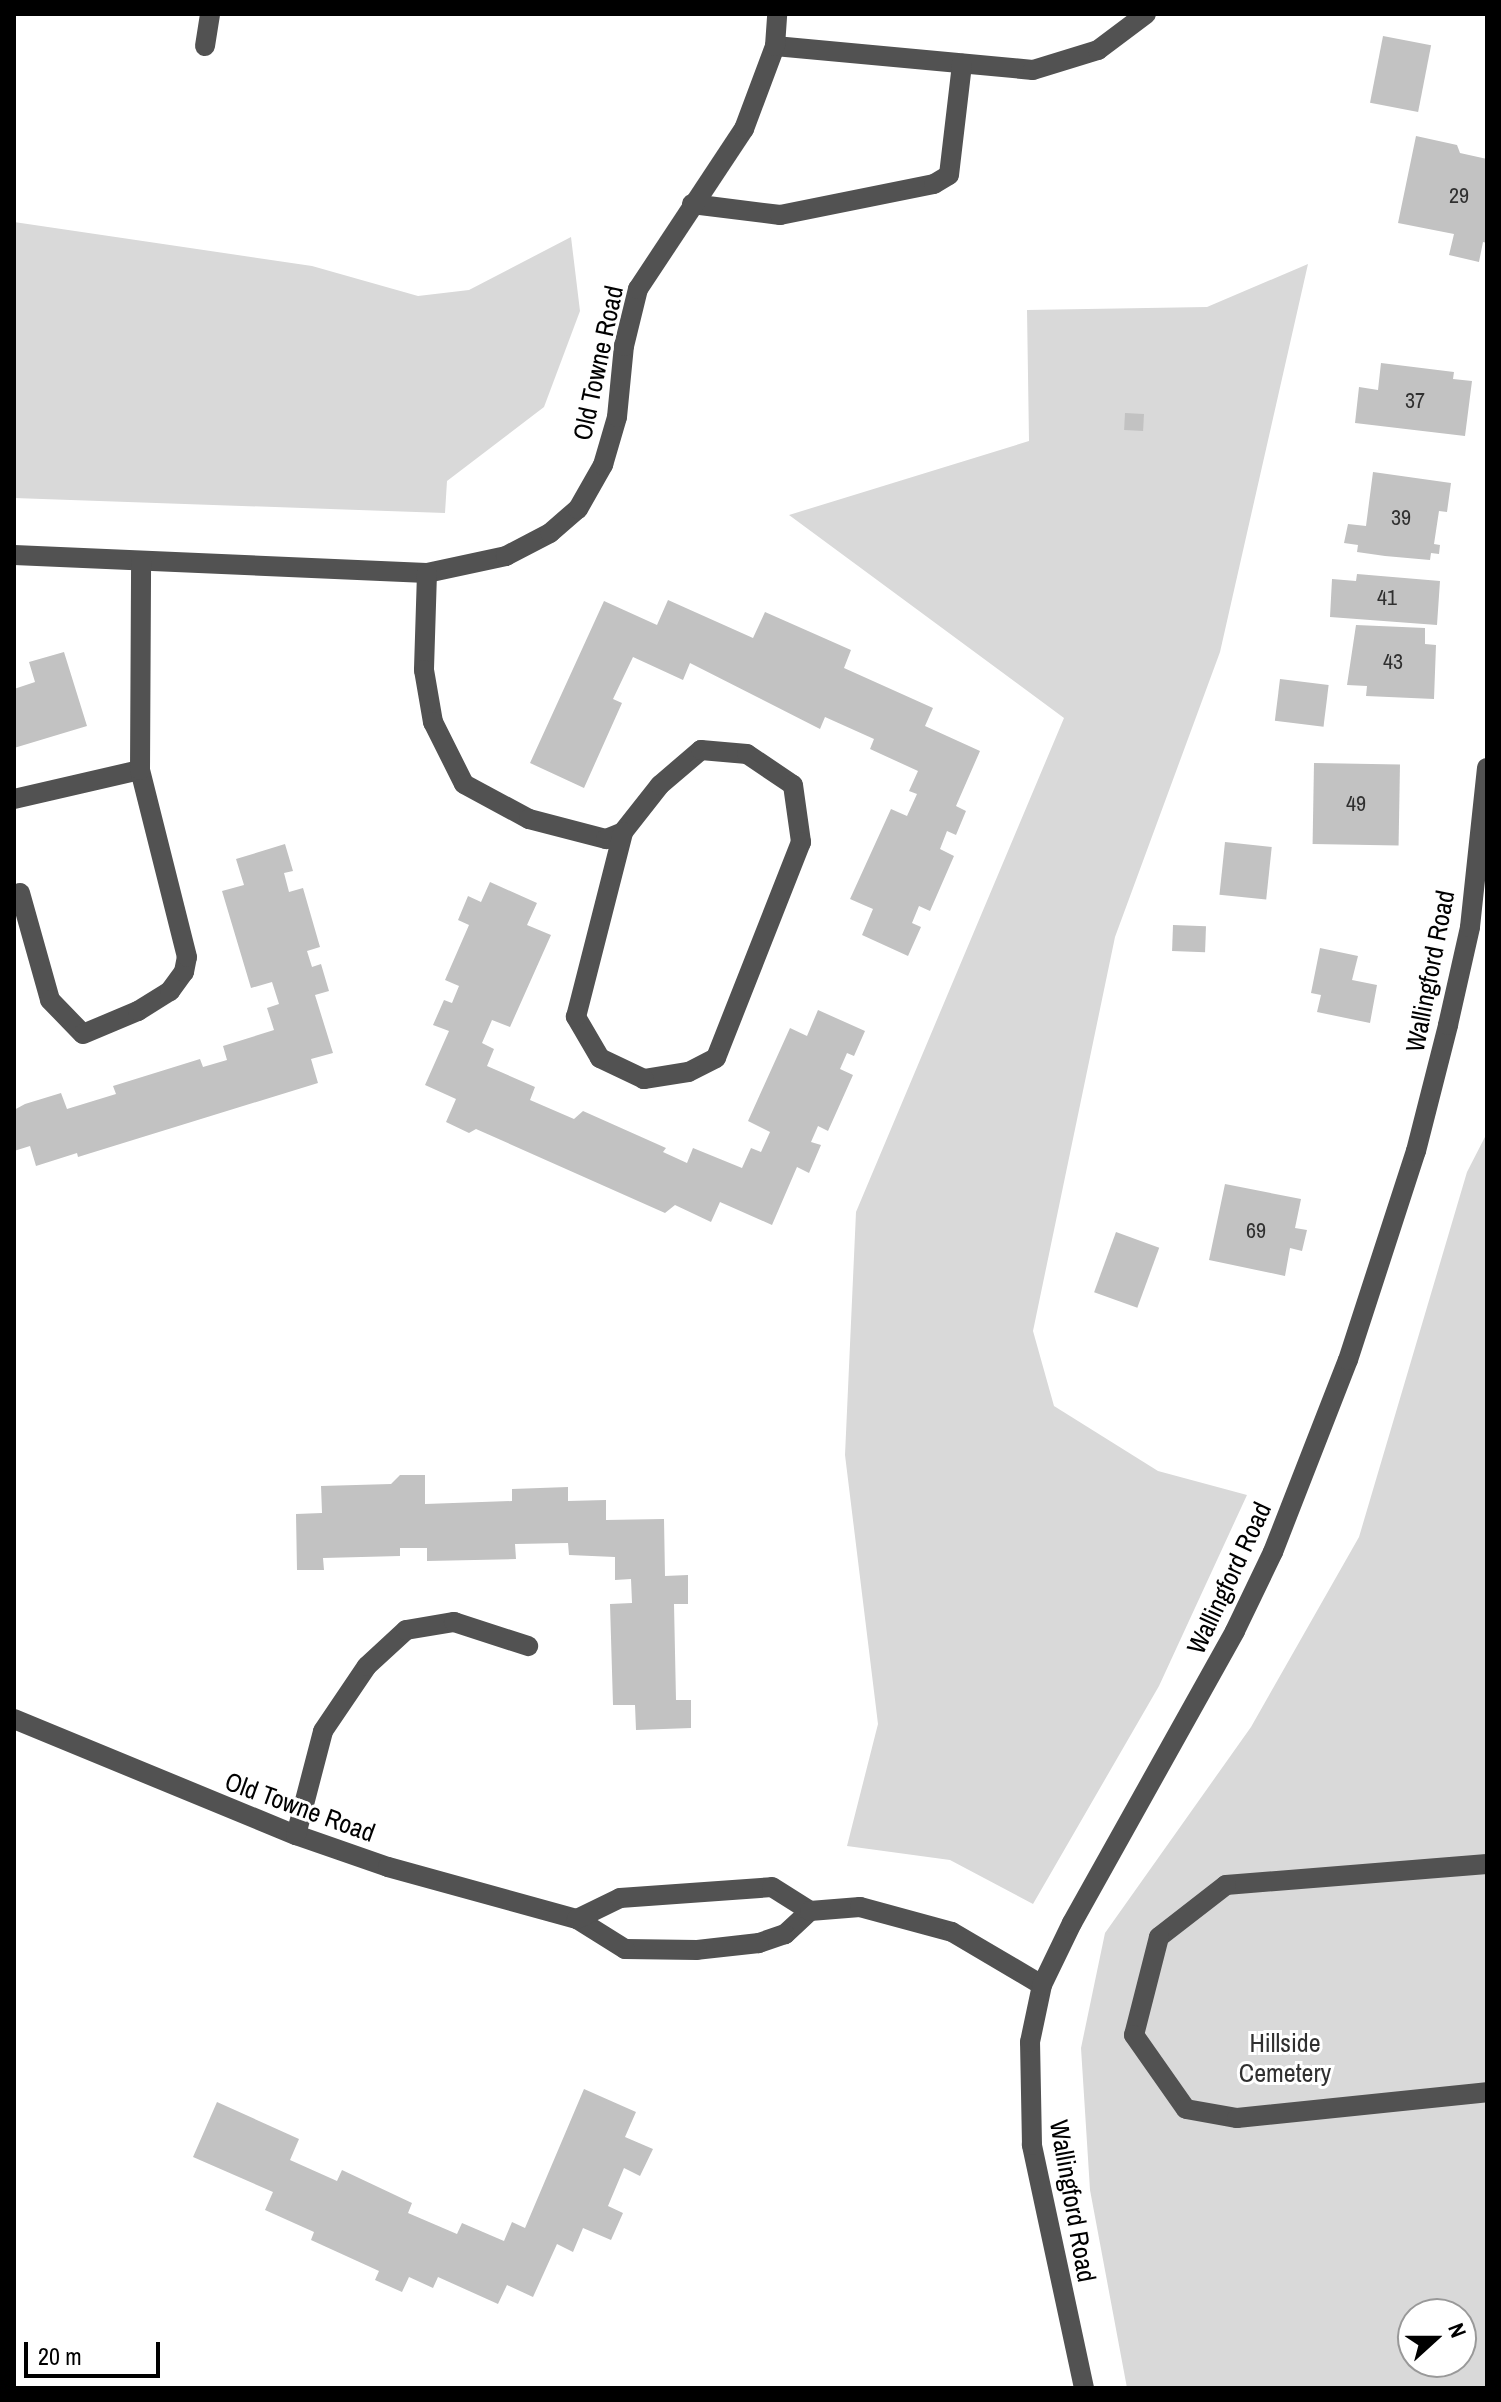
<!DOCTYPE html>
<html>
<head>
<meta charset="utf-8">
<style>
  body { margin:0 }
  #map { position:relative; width:1501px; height:2402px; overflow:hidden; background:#fff; font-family:"Archivo Narrow",sans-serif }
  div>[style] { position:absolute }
  .green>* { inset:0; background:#d9d9d9 }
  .building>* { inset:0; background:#c2c2c2; transform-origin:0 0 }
  .minor>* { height:20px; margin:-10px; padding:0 10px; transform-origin:10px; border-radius:10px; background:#525252 }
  span { translate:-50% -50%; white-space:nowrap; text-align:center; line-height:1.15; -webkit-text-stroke:6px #fff; paint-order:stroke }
  .number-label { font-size:22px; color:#303030 }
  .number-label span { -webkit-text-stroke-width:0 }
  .street-label { font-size:26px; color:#000 }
  .park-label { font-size:26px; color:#303030 }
  .frame { position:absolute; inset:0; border:16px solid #000; pointer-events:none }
  .north { position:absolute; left:1397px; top:2298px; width:80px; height:80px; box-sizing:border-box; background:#fff; border:2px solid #999; border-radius:50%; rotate:69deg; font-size:22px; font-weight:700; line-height:32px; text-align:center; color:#000 }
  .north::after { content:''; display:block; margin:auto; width:28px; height:36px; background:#000; clip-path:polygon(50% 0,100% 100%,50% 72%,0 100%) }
  .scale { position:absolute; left:24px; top:2342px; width:136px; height:36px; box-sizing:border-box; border:4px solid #000; border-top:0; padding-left:10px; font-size:24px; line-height:28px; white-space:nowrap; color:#000; -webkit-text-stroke:6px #fff; paint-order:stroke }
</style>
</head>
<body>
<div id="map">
  <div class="green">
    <i style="clip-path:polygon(14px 222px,312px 266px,418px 296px,469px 290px,571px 237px,580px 311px,544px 407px,447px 481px,445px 513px,14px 498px)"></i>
    <i style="clip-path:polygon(1308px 264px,1220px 652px,1115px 937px,1033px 1331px,1054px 1406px,1158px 1471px,1247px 1495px,1159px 1686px,1033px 1904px,950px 1860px,847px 1846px,878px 1724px,845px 1455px,856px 1212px,1064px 718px,789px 515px,1029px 441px,1027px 310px,1207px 307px)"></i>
    <i style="clip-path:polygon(evenodd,1487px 1133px,1487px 2388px,1127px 2388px,1090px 2190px,1081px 2048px,1105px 1933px,1251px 1727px,1359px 1537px,1467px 1172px,1487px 1133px,1413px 2314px,1461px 2314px,1461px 2362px,1413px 2362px,1413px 2314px)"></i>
  </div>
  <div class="building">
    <i style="left:1383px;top:36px;width:49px;height:68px;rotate:11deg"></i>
    <i style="clip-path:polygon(1416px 136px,1457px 145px,1460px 153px,1487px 159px,1487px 243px,1483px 242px,1479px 262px,1449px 255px,1454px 234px,1398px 223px)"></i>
    <i style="clip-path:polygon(1381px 363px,1454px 372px,1453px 379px,1472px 381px,1465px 436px,1355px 423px,1359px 387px,1378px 390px)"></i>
    <i style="left:1125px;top:413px;width:19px;height:17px;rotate:3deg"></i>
    <i style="clip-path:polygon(1373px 472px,1451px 483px,1447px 512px,1439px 511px,1434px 544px,1440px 545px,1439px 554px,1431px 553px,1430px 560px,1385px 556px,1357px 552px,1358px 545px,1344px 543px,1348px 524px,1366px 526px)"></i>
    <i style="clip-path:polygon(1357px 574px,1440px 581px,1437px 625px,1330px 617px,1332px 579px,1356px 581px)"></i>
    <i style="clip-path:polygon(668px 600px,753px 638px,765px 612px,851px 650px,844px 668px,933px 708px,925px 726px,980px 751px,956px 806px,966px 811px,956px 835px,947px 831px,940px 849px,954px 856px,930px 911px,919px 906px,912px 923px,921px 927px,908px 956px,862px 935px,873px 909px,850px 899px,891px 809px,907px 816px,917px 794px,909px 791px,918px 771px,870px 749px,874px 739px,825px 717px,820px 729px,690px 663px,683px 680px,633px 657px,613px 699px,622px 703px,584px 788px,530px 763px,604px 601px,657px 625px)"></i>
    <i style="clip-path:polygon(1356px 625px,1425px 628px,1425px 644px,1436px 645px,1434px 699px,1366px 696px,1367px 686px,1347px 685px)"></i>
    <i style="clip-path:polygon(64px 652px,87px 726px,14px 748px,14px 689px,35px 682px,29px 662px)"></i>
    <i style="left:1280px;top:679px;width:49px;height:42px;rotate:7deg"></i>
    <i style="left:1314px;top:763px;width:86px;height:81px;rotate:1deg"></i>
    <i style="left:1225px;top:842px;width:47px;height:53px;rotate:6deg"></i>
    <i style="clip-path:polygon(285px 844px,293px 871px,284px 873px,289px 892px,303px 888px,320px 947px,307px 951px,312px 967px,321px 964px,329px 991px,315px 995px,333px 1053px,311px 1059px,318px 1083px,78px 1157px,77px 1153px,36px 1166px,30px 1146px,14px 1151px,14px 1110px,25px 1104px,61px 1093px,67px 1109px,116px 1094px,113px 1086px,200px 1059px,203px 1067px,227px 1060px,223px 1046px,274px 1030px,267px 1008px,279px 1004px,272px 982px,251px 988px,222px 891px,244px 885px,236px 859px)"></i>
    <i style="clip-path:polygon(490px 882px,537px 903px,527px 925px,551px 935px,510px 1027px,492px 1020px,482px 1043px,494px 1049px,487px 1066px,535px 1087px,530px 1100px,574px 1119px,583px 1111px,666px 1148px,663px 1152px,687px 1163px,693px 1148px,742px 1168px,751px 1148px,761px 1152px,770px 1132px,748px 1121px,790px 1028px,807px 1036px,818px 1010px,865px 1031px,854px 1056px,847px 1053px,840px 1069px,853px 1075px,828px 1131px,818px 1126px,811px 1142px,821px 1145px,809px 1173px,797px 1167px,772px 1225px,720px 1202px,711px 1222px,675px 1205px,665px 1213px,476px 1129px,469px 1133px,446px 1122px,456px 1099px,425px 1085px,449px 1031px,433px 1025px,444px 1000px,452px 1003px,459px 986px,445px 980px,469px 925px,458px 920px,468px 896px,481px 902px)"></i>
    <i style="left:1173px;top:925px;width:33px;height:26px;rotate:2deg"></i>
    <i style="clip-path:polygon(1320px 948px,1358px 956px,1352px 980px,1377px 985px,1370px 1023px,1317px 1012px,1321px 995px,1311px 993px)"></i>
    <i style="clip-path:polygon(1225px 1184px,1301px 1199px,1295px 1228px,1307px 1230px,1302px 1251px,1290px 1248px,1285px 1276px,1209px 1260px)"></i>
    <i style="left:1116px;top:1232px;width:46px;height:64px;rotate:20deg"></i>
    <i style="clip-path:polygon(400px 1475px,425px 1475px,425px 1504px,512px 1501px,512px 1489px,568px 1487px,568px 1501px,606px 1500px,606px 1520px,664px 1519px,665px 1576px,688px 1575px,688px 1604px,674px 1604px,676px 1700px,691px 1700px,691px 1728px,636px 1730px,635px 1705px,613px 1705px,610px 1604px,632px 1603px,631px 1579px,615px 1580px,615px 1557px,569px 1555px,568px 1543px,515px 1544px,516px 1559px,427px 1561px,427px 1548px,400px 1548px,400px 1556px,323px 1558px,324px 1570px,297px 1570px,296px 1514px,322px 1513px,321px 1486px,391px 1484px)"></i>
    <i style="clip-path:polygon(584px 2089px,636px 2112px,625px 2137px,653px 2149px,640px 2176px,624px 2168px,608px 2206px,623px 2213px,611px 2240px,583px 2228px,573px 2252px,557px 2244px,533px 2297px,507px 2285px,498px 2304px,438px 2277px,433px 2288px,409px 2277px,402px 2292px,375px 2280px,379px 2271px,311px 2240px,314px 2232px,265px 2210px,273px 2192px,193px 2157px,217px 2102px,299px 2139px,290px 2160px,337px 2181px,342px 2170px,412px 2203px,408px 2213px,457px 2234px,462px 2223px,504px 2241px,512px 2222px,525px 2228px)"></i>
  </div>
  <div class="minor">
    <i style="left:205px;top:46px;width:32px;rotate:-81deg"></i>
    <i style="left:775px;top:46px;width:259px;rotate:5.3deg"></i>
    <i style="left:1033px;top:70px;width:68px;rotate:-17.1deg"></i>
    <i style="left:1098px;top:50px;width:60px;rotate:-36.9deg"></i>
    <i style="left:692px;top:204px;width:89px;rotate:7.1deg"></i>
    <i style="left:780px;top:215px;width:157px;rotate:-11.4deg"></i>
    <i style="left:934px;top:184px;width:17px;rotate:-31deg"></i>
    <i style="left:949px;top:175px;width:112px;rotate:-83.3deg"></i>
    <i style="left:14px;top:555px;width:413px;rotate:2.5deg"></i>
    <i style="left:427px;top:573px;width:81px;rotate:-12.1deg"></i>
    <i style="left:506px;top:556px;width:50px;rotate:-27.6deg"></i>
    <i style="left:550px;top:533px;width:37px;rotate:-41deg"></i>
    <i style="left:578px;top:509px;width:51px;rotate:-60.4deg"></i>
    <i style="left:603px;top:465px;width:50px;rotate:-73.7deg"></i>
    <i style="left:617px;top:417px;width:71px;rotate:-84.4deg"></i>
    <i style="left:624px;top:346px;width:59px;rotate:-76.2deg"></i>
    <i style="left:638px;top:289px;width:192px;rotate:-56.5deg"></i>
    <i style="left:744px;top:129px;width:89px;rotate:-69.5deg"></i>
    <i style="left:775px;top:46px;width:32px;rotate:-86deg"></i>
    <i style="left:427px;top:573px;width:97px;rotate:91.8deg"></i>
    <i style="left:424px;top:670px;width:53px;rotate:80.2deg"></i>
    <i style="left:433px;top:722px;width:69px;rotate:63.4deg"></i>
    <i style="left:464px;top:784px;width:74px;rotate:28.3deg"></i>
    <i style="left:529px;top:819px;width:80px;rotate:14.6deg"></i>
    <i style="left:606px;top:839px;width:18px;rotate:-22deg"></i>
    <i style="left:623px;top:832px;width:60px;rotate:-51.8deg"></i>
    <i style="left:660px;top:785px;width:54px;rotate:-40.5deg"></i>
    <i style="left:701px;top:750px;width:46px;rotate:5deg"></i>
    <i style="left:747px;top:754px;width:55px;rotate:34deg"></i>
    <i style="left:793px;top:785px;width:58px;rotate:82deg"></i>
    <i style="left:801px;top:842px;width:232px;rotate:111.5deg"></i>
    <i style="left:716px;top:1058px;width:31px;rotate:153deg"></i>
    <i style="left:688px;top:1072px;width:45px;rotate:171deg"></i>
    <i style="left:644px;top:1079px;width:49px;rotate:-154.5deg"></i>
    <i style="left:600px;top:1058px;width:48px;rotate:-120.3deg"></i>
    <i style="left:576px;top:1017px;width:191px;rotate:-75.7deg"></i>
    <i style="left:14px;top:799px;width:129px;rotate:-13deg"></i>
    <i style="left:20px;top:893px;width:111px;rotate:74.3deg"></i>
    <i style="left:50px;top:1000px;width:47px;rotate:45.9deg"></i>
    <i style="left:83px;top:1034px;width:60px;rotate:-22.7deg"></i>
    <i style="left:138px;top:1011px;width:38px;rotate:-32deg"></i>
    <i style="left:170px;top:991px;width:24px;rotate:-54deg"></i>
    <i style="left:184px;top:972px;width:15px;rotate:-79deg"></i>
    <i style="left:187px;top:957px;width:193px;rotate:-104.1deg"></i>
    <i style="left:140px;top:770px;width:209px;rotate:-89.7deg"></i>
    <i style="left:14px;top:1719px;width:305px;rotate:22.4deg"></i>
    <i style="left:296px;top:1835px;width:97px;rotate:19.2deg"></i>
    <i style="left:388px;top:1867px;width:196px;rotate:15.4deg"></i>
    <i style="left:296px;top:1835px;width:107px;rotate:-75.4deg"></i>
    <i style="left:323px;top:1731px;width:78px;rotate:-55.9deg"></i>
    <i style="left:367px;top:1666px;width:53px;rotate:-42.7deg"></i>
    <i style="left:406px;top:1630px;width:49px;rotate:-9.5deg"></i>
    <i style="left:454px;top:1622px;width:78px;rotate:18deg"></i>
    <i style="left:1487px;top:1864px;width:262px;rotate:175.4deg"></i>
    <i style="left:1226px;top:1885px;width:85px;rotate:142.2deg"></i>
    <i style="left:1159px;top:1937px;width:101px;rotate:104.3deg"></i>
    <i style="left:1134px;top:2035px;width:90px;rotate:54.9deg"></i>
    <i style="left:1186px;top:2109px;width:52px;rotate:10deg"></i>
    <i style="left:1237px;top:2118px;width:251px;rotate:-5.9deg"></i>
    <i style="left:810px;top:1911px;width:34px;rotate:137deg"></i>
    <i style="left:785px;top:1934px;width:28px;rotate:161deg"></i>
    <i style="left:759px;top:1943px;width:62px;rotate:173.6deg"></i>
    <i style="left:697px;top:1950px;width:72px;rotate:-179.2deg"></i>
    <i style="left:625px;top:1949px;width:57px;rotate:-148deg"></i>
    <i style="left:577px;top:1919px;width:48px;rotate:-26deg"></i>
    <i style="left:620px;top:1898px;width:152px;rotate:-4.1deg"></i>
    <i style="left:772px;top:1887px;width:45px;rotate:32.3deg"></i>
    <i style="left:810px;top:1911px;width:50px;rotate:-4.6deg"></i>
    <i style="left:860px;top:1907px;width:95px;rotate:15.2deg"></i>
    <i style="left:952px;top:1932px;width:104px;rotate:30.5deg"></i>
    <i style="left:1084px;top:2388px;width:249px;rotate:-102.1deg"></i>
    <i style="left:1032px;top:2145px;width:103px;rotate:-91.1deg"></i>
    <i style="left:1030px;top:2042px;width:58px;rotate:-78.1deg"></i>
    <i style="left:1042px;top:1985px;width:69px;rotate:-64.2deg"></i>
    <i style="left:1072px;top:1923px;width:334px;rotate:-60.8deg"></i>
    <i style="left:1235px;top:1631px;width:88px;rotate:-64.3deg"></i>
    <i style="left:1273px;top:1552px;width:206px;rotate:-68.7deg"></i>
    <i style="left:1348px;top:1360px;width:220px;rotate:-72deg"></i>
    <i style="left:1416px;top:1151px;width:130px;rotate:-75.7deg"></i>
    <i style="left:1448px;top:1025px;width:100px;rotate:-77.3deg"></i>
    <i style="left:1470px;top:927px;width:160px;rotate:-83.9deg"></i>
  </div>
  <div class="number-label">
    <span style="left:1459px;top:196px">29</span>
    <span style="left:1415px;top:401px">37</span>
    <span style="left:1401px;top:518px">39</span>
    <span style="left:1387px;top:598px">41</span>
    <span style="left:1393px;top:662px">43</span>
    <span style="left:1356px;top:804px">49</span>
    <span style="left:1256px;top:1231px">69</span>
  </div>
  <div class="street-label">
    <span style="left:598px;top:363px;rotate:-78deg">Old Towne Road</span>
    <span style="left:1430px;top:971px;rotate:-79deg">Wallingford Road</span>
    <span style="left:1229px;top:1578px;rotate:-65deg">Wallingford Road</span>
    <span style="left:300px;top:1807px;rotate:20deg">Old Towne Road</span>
    <span style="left:1073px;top:2201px;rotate:80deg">Wallingford Road</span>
  </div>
  <div class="park-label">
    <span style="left:1285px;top:2058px">Hillside<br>Cemetery</span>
  </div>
  <div class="frame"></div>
  <div class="north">N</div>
  <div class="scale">20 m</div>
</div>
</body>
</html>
